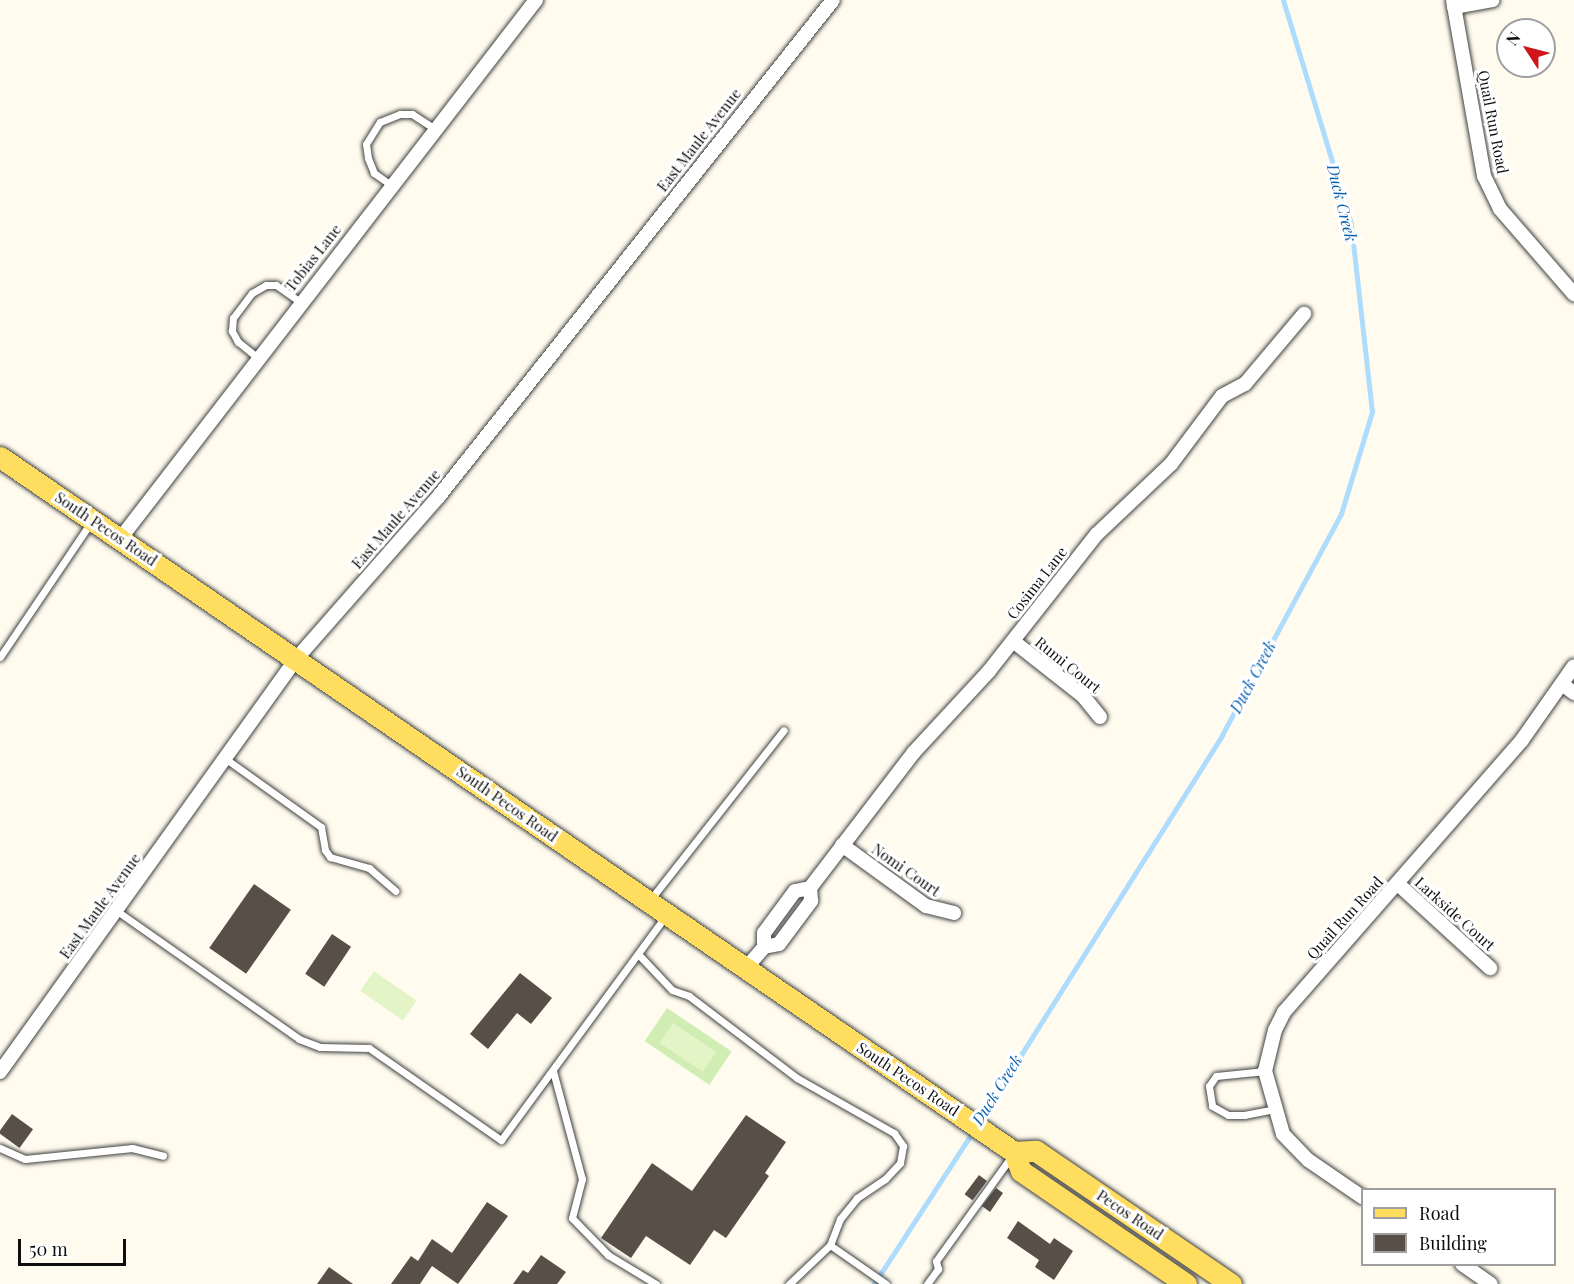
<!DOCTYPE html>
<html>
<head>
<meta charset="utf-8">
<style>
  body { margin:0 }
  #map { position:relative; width:1574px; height:1284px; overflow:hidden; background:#fffcef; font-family:"Playfair Display",serif }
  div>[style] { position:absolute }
  .green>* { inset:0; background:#d0eeb4; transform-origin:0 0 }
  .pitch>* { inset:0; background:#e3f4c7; transform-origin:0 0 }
  .stream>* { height:4.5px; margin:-2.25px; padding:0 2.25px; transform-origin:2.25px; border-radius:2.25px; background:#addcfd }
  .building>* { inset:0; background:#584f49; transform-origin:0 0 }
  .roads { filter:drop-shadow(0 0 2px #414141) drop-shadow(0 0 2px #414141) }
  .lane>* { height:7px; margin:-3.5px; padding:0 3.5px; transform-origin:3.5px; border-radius:3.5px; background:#fff }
  .street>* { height:14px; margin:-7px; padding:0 7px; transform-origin:7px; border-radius:7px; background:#fff }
  .primary>* { height:21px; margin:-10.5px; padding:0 10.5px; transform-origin:10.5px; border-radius:10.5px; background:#ffdd5f }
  span { translate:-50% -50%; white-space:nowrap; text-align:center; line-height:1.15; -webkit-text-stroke:6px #fff; paint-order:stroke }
  .street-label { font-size:15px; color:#0e0e0e }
  .water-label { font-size:16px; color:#0960ae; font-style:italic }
  .legend { position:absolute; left:1361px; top:1188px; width:195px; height:78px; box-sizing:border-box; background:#fff; border:2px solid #9f9f9f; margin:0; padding:8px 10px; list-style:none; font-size:18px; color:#0e0e0e }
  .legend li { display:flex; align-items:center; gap:12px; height:30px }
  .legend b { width:30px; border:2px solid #9f9f9f }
  .north { position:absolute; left:1496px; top:18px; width:60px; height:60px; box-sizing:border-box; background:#fff; border:2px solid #9f9f9f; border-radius:50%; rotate:306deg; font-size:16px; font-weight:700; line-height:24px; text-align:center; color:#0e0e0e }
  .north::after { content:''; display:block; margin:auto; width:21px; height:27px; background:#ce1619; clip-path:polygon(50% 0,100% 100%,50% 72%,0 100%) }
  .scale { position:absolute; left:18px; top:1239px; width:108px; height:27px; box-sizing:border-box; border:3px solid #0e0e0e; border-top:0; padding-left:8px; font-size:18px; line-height:21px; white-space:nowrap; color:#0e0e0e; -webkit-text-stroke:4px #fff; paint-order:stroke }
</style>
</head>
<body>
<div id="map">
  <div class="green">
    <i style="left:667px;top:1008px;width:78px;height:40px;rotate:34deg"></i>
  </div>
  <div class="pitch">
    <i style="left:374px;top:971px;width:52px;height:24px;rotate:35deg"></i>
    <i style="left:673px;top:1023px;width:52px;height:24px;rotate:34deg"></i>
  </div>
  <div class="stream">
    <i style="left:980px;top:1120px;width:455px;rotate:-57.8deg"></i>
    <i style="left:1222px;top:735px;width:251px;rotate:-61.7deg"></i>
    <i style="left:1341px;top:514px;width:107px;rotate:-73.1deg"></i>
    <i style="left:1372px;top:412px;width:189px;rotate:-96.4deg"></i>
    <i style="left:1351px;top:224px;width:234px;rotate:-106.9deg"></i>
    <i style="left:874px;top:1284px;width:184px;rotate:-57deg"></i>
  </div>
  <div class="building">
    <i style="left:254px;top:884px;width:45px;height:78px;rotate:35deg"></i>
    <i style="left:332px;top:934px;width:23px;height:48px;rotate:34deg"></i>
    <i style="clip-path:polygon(520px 973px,552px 998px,531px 1024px,517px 1013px,488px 1049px,470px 1034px)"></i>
    <i style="left:12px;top:1114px;width:26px;height:23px;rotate:36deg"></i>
    <i style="clip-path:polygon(746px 1115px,786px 1142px,765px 1173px,769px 1176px,726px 1238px,714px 1230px,690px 1265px,646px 1236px,631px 1258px,601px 1238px,652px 1163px,692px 1191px)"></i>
    <i style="left:979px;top:1175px;width:10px;height:24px;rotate:37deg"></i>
    <i style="clip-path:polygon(996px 1188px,1003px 1193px,990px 1212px,982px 1206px)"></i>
    <i style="clip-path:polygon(487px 1202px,508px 1216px,458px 1284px,432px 1266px,420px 1284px,391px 1284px,411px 1256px,418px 1261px,432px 1239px,452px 1253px)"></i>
    <i style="clip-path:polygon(1018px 1221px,1050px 1244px,1054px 1238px,1073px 1251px,1054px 1280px,1035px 1267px,1039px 1260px,1007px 1238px)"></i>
    <i style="clip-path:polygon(541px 1255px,566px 1272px,557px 1284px,513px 1284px,523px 1270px,528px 1273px)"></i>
    <i style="clip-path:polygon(329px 1267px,353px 1284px,317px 1284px)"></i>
  </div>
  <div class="roads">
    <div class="lane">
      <i style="left:391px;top:185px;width:21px;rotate:-145deg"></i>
      <i style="left:374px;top:173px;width:16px;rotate:-112deg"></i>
      <i style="left:368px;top:158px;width:14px;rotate:-98deg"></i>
      <i style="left:366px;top:144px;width:26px;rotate:-58deg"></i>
      <i style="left:380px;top:122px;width:22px;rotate:-22deg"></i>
      <i style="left:400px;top:114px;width:12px"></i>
      <i style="left:412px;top:114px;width:27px;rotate:33deg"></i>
      <i style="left:258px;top:358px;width:26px;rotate:-141deg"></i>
      <i style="left:238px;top:342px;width:13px;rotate:-119deg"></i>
      <i style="left:232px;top:331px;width:13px;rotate:-86deg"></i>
      <i style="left:233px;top:318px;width:31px;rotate:-53deg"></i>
      <i style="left:252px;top:293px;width:16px;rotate:-30deg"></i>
      <i style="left:266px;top:285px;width:10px"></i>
      <i style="left:276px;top:285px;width:29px;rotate:35deg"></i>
      <i style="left:0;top:657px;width:163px;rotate:-56deg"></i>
      <i style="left:226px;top:759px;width:117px;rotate:35.6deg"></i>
      <i style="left:321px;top:827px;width:23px;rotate:80deg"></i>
      <i style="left:325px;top:850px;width:9px;rotate:54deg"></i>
      <i style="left:330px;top:857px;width:41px;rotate:15.8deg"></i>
      <i style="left:369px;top:868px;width:35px;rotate:41deg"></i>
      <i style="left:650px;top:900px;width:216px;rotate:-51.8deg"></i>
      <i style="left:117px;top:911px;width:223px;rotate:35.1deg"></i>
      <i style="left:299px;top:1039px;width:22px;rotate:21deg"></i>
      <i style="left:320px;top:1047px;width:49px;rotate:1.2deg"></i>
      <i style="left:369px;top:1048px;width:161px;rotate:34.9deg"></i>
      <i style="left:501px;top:1140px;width:279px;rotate:-53.7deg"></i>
      <i style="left:639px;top:955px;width:48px;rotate:46.7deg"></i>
      <i style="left:672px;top:990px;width:18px;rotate:19deg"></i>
      <i style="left:689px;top:996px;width:136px;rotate:37.2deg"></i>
      <i style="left:797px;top:1078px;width:112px;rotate:29.6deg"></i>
      <i style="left:894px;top:1133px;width:16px;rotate:55deg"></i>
      <i style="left:903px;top:1146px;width:17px;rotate:100deg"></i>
      <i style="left:900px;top:1163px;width:22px;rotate:133deg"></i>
      <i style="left:885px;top:1179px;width:34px;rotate:146deg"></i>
      <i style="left:857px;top:1198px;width:27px;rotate:129deg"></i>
      <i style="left:840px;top:1219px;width:28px;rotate:111deg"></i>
      <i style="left:830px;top:1245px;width:57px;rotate:136.4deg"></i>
      <i style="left:553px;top:1071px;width:112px;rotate:75deg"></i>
      <i style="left:582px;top:1179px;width:40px;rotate:104.4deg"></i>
      <i style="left:572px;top:1218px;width:52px;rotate:45.8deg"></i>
      <i style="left:608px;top:1255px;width:56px;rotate:31.1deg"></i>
      <i style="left:1265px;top:1071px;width:49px;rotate:174.2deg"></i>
      <i style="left:1216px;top:1076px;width:12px;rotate:125deg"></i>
      <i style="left:1209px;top:1086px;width:20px;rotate:81deg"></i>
      <i style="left:1212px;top:1106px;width:18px;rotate:29deg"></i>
      <i style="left:1228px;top:1115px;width:16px"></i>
      <i style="left:1244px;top:1115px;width:31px;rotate:-11deg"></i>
      <i style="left:0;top:1148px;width:27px;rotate:24deg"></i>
      <i style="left:25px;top:1159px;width:108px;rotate:-5.9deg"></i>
      <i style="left:132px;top:1148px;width:32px;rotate:14deg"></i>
      <i style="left:830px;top:1245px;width:68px;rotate:34.9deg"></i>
      <i style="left:927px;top:1284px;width:19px;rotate:-54deg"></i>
      <i style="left:938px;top:1269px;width:8px;rotate:-104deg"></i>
      <i style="left:936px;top:1261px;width:128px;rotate:-54.2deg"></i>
    </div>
    <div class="street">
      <i style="left:1453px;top:0;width:179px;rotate:80deg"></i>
      <i style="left:1484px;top:176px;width:37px;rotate:64deg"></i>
      <i style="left:1500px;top:209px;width:113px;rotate:49deg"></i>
      <i style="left:1454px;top:7px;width:39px;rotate:-10deg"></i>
      <i style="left:120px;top:539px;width:681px;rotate:-52.34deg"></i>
      <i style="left:1013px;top:641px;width:89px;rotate:38.2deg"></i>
      <i style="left:1083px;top:696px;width:27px;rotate:51deg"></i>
      <i style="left:1562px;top:684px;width:15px;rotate:37deg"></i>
      <i style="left:842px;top:845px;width:104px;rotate:36deg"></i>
      <i style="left:926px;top:906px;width:29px;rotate:14deg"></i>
      <i style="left:1398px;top:884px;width:125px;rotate:42.4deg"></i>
      <i style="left:764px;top:947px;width:15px;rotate:-11deg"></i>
      <i style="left:779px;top:944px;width:54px;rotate:-53.3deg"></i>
      <i style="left:811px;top:901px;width:13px;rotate:-94deg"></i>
      <i style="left:810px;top:888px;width:171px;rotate:-52.6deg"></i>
      <i style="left:914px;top:752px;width:110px;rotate:-47.2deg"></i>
      <i style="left:989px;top:671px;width:174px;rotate:-51.8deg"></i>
      <i style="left:1097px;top:534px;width:102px;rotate:-43.4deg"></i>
      <i style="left:1171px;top:464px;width:85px;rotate:-53.1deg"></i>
      <i style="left:1222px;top:396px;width:26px;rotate:-28deg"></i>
      <i style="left:1245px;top:384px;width:92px;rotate:-49.9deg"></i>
      <i style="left:746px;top:968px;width:28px;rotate:-49deg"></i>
      <i style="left:764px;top:947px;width:14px;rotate:-90deg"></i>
      <i style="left:764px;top:933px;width:52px;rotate:-53.6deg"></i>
      <i style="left:795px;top:891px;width:15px;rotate:-11deg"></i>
      <i style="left:0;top:1072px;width:508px;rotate:-54.37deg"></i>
      <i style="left:296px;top:659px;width:217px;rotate:-48.7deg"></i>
      <i style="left:439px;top:496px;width:633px;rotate:-51.54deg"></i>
      <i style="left:1362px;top:1197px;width:65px;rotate:-145.6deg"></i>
      <i style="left:1308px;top:1160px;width:36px;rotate:-134deg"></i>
      <i style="left:1283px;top:1134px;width:66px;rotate:-105.9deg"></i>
      <i style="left:1265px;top:1071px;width:42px;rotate:-76.3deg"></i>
      <i style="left:1275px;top:1030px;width:20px;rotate:-63deg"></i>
      <i style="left:1284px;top:1012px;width:361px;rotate:-48.8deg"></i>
      <i style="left:1522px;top:740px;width:90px;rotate:-54.9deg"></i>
      <i style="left:1462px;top:1264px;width:35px;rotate:35deg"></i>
    </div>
    <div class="primary">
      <i style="left:0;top:457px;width:1229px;rotate:34.43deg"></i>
      <i style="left:1014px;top:1152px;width:20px;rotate:70deg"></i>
      <i style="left:1021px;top:1171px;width:200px;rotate:34.4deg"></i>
      <i style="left:1014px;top:1152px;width:22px;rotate:-3deg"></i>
      <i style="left:1036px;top:1151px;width:236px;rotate:34.3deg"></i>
    </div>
  </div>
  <div class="street-label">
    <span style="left:1493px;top:122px;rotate:79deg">Quail Run Road</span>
    <span style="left:699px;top:140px;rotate:-52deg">East Maule Avenue</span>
    <span style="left:313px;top:258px;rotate:-52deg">Tobias Lane</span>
    <span style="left:396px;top:519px;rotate:-49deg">East Maule Avenue</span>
    <span style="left:106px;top:529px;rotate:34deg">South Pecos Road</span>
    <span style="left:1037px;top:583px;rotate:-52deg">Cosima Lane</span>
    <span style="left:1068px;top:665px;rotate:39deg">Rumi Court</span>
    <span style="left:507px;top:804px;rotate:35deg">South Pecos Road</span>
    <span style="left:906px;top:870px;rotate:35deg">Nomi Court</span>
    <span style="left:100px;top:906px;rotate:-54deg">East Maule Avenue</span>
    <span style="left:1455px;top:914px;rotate:42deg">Larkside Court</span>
    <span style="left:1345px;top:918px;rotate:-48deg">Quail Run Road</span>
    <span style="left:908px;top:1079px;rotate:34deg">South Pecos Road</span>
    <span style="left:1130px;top:1215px;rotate:34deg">Pecos Road</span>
  </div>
  <div class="water-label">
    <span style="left:1342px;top:203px;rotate:76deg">Duck Creek</span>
    <span style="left:1253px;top:677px;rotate:-62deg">Duck Creek</span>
    <span style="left:997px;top:1090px;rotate:-58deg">Duck Creek</span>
  </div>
  <ul class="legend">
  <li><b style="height:8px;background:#ffdd5f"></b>Road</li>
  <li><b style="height:16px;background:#584f49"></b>Building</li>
  </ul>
  <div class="north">N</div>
  <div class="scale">50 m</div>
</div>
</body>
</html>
